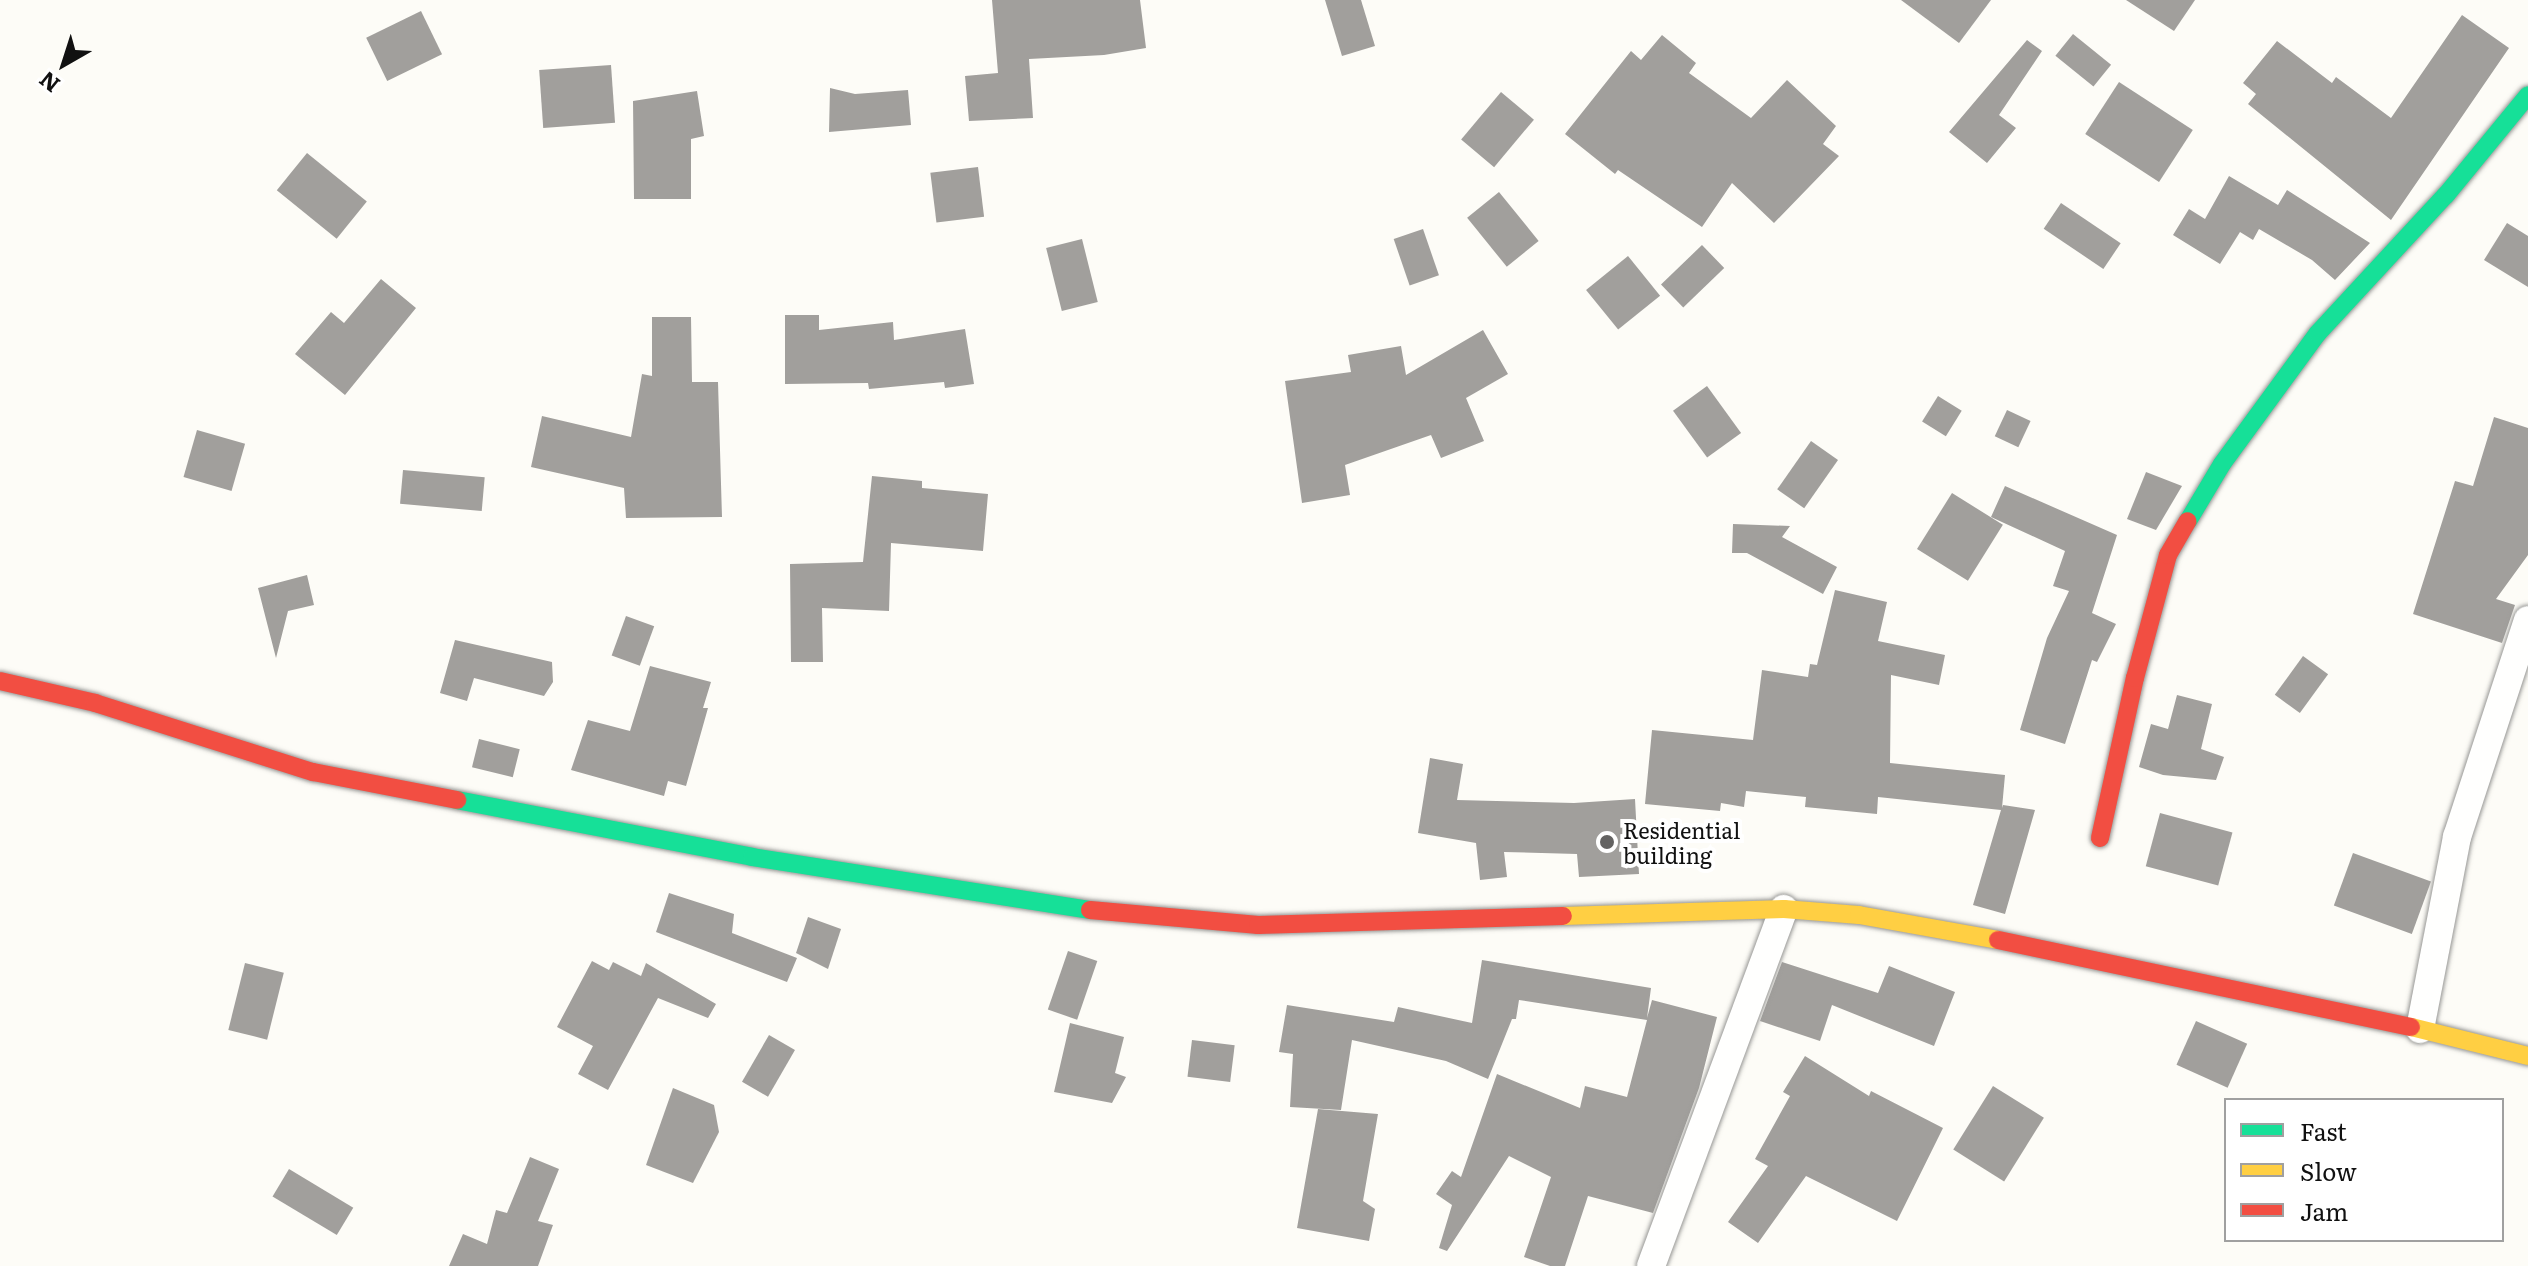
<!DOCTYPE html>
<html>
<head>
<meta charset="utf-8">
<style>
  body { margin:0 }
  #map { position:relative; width:2528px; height:1266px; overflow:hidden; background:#fdfcf7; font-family:Literata,serif }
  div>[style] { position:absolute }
  .building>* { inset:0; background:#a19f9c; transform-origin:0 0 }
  .roads { filter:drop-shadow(0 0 2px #979795) drop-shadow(0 0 2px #979795) }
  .street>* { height:28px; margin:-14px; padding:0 14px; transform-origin:14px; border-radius:14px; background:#fffffe }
  .fast>* { height:18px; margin:-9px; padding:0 9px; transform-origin:9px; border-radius:9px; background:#16e098 }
  .slow>* { height:18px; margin:-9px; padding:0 9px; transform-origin:9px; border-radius:9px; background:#ffcf43 }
  .jam>* { height:18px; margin:-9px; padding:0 9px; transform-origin:9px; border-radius:9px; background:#f24e42 }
  .dots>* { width:22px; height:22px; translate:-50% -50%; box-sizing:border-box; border:4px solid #fff; border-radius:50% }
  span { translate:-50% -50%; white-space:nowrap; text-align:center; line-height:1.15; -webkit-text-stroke:8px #fff; paint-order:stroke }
  .poi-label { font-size:22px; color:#111 }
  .left { translate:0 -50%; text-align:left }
  .legend { position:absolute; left:2224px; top:1098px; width:280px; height:144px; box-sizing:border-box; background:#fff; border:2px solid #a0a0a0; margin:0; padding:10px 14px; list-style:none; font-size:24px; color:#111 }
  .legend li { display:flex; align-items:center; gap:16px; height:40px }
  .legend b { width:40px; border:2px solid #a0a0a0 }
  .north { position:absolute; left:24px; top:24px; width:80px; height:80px; -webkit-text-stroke:6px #fff; paint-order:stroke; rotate:219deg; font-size:22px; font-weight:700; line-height:32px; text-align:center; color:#111 }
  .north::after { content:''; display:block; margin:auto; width:28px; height:36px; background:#111; clip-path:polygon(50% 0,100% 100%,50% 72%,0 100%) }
</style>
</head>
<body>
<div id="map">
  <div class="building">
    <i style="clip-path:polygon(992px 0,1140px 0,1146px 48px,1104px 55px,1029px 59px,1033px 118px,969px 121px,965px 76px,998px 73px)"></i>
    <i style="clip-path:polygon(1325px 0,1361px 0,1375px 46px,1342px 56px)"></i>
    <i style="clip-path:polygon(1901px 0,1991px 0,1959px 43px)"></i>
    <i style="clip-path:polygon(2126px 0,2195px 0,2174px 31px)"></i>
    <i style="left:421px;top:11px;width:48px;height:61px;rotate:64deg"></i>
    <i style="clip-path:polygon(2462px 15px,2509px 48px,2391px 220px,2248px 104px,2256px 94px,2243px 83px,2277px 41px,2332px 83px,2336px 77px,2391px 118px)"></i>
    <i style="left:2073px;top:34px;width:49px;height:28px;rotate:39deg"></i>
    <i style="clip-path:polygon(1662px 35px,1696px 63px,1689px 73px,1751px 118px,1787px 80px,1836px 126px,1823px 144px,1839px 156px,1774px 223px,1732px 183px,1702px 227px,1618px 170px,1615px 174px,1565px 134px,1631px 51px,1641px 60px)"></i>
    <i style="clip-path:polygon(2027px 40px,2042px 51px,1999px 115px,2016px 128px,1987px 163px,1949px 132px)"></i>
    <i style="left:611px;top:65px;width:58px;height:72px;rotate:86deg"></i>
    <i style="left:2119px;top:82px;width:88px;height:62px;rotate:33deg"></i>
    <i style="clip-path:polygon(830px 88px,855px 94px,908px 90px,911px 125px,829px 132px)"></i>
    <i style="clip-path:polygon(697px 91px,704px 136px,691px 139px,691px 199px,634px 199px,633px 101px)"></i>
    <i style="left:1501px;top:92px;width:43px;height:62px;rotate:40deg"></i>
    <i style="left:307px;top:153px;width:77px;height:48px;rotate:39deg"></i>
    <i style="left:978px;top:167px;width:50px;height:48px;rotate:83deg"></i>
    <i style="clip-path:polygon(2229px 176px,2278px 205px,2287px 190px,2370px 243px,2335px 280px,2312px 260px,2259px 229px,2253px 240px,2240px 232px,2220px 264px,2173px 235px,2189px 209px,2205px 219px)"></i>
    <i style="left:1499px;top:192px;width:63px;height:41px;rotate:51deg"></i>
    <i style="left:2061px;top:203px;width:72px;height:31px;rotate:34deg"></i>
    <i style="clip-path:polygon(2507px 223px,2528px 236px,2528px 287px,2484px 260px)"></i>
    <i style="left:1423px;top:229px;width:49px;height:31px;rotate:71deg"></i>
    <i style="left:1082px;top:239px;width:65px;height:37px;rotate:76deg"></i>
    <i style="left:1702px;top:245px;width:32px;height:57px;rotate:46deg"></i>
    <i style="left:1628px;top:256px;width:51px;height:54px;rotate:51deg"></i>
    <i style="clip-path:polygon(381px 279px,416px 308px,345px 395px,295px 354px,331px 312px,344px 323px)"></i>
    <i style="clip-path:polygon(785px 315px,819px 315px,819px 330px,893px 322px,894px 340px,965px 329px,974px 384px,945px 388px,944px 382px,869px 389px,868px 383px,785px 384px)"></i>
    <i style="clip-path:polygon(652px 317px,691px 317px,692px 382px,718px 382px,722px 517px,626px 518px,624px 488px,531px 467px,542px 416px,631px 437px,642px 374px,652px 376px)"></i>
    <i style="clip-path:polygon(1483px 330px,1508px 374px,1466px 398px,1484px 441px,1441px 458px,1431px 435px,1345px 465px,1350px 495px,1302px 503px,1285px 381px,1351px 372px,1348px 355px,1401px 346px,1406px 375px)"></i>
    <i style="left:1707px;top:386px;width:58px;height:42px;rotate:54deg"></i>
    <i style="left:1938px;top:396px;width:28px;height:30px;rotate:32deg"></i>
    <i style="left:2007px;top:410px;width:26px;height:29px;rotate:25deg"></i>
    <i style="clip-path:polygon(2494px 417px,2528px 428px,2528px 555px,2496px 599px,2515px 605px,2502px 643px,2413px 614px,2455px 481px,2473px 486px)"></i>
    <i style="left:197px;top:430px;width:50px;height:49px;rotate:16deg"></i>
    <i style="left:1811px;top:441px;width:33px;height:59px;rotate:35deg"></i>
    <i style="left:403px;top:470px;width:82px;height:34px;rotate:5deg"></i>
    <i style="clip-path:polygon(2146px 472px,2182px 486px,2156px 530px,2127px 519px)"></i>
    <i style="clip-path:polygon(872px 476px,922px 481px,922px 488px,988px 494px,983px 551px,891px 543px,889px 611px,822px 608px,823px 662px,791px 662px,790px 564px,863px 562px)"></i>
    <i style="clip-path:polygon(2005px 486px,2117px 535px,2092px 613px,2116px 624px,2097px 662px,2092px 660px,2065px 744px,2020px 730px,2047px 638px,2069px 591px,2053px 586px,2065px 551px,1991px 517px)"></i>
    <i style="left:1952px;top:493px;width:60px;height:66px;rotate:32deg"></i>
    <i style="clip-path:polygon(1733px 524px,1790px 526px,1782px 537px,1837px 567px,1823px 594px,1747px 553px,1732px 553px)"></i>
    <i style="clip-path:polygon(307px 575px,314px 605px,288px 611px,276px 658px,258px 588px)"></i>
    <i style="clip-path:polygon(1835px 590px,1887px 602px,1878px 641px,1945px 655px,1939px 685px,1891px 675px,1890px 763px,2005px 775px,2002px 808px,2003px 805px,2035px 810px,2005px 914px,1973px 905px,2001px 810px,1878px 797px,1877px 814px,1805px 807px,1806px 797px,1746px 791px,1744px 807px,1721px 803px,1720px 811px,1645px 804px,1652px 730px,1753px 740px,1762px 670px,1808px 677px,1810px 664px,1817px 665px)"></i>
    <i style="left:626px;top:616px;width:30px;height:42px;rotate:20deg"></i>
    <i style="clip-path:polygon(455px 640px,552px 662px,553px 682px,544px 696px,474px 678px,467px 701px,440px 693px)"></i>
    <i style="left:2303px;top:656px;width:31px;height:48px;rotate:36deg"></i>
    <i style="clip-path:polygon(650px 666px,711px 682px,703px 708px,708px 708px,686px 786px,668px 781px,664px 796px,571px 770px,588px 720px,630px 731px)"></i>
    <i style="clip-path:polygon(2177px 695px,2212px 704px,2201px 749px,2224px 757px,2216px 780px,2163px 775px,2139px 767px,2151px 724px,2168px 729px)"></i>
    <i style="left:479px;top:739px;width:42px;height:29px;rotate:14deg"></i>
    <i style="clip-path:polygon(1430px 758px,1463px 764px,1457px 800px,1574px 803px,1635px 799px,1639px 874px,1579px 877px,1577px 854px,1504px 852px,1507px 877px,1480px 880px,1476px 843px,1418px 833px)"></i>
    <i style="left:2160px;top:813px;width:75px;height:55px;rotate:15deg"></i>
    <i style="left:2353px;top:853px;width:83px;height:56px;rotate:20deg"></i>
    <i style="clip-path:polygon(669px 893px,734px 914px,732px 933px,797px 958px,787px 982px,656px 932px)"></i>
    <i style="clip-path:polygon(808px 917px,841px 929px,828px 969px,796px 953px)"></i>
    <i style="left:1068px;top:951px;width:31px;height:62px;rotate:19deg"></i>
    <i style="clip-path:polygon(1482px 960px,1651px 988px,1647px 1018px,1652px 1000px,1717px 1017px,1699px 1088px,1653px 1213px,1588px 1196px,1565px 1266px,1550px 1266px,1524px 1257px,1551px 1177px,1509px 1156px,1447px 1251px,1439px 1248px,1452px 1205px,1436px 1194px,1452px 1171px,1461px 1177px,1497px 1074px,1580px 1108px,1585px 1086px,1627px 1097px,1647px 1020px,1519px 1000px,1516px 1019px,1512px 1019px,1488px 1079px,1446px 1061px,1352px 1040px,1341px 1110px,1290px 1107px,1293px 1054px,1279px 1052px,1287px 1005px,1394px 1022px,1398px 1007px,1472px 1023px)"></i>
    <i style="clip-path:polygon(592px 961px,609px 970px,613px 962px,641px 976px,646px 963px,716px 1004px,708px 1018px,658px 998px,608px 1090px,578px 1074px,593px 1046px,557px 1027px)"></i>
    <i style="clip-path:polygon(1782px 962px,1878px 993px,1889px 966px,1955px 992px,1934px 1046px,1832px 1005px,1820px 1041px,1760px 1021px)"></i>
    <i style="left:245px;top:963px;width:40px;height:69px;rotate:14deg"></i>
    <i style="left:2196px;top:1021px;width:56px;height:48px;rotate:24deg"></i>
    <i style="clip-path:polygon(1070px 1023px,1124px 1037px,1115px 1073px,1126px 1077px,1112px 1103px,1054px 1092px)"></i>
    <i style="left:769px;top:1035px;width:30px;height:54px;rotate:30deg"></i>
    <i style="left:1192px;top:1040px;width:43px;height:37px;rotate:7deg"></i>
    <i style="clip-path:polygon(1805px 1056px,1869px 1096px,1871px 1091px,1943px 1128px,1897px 1221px,1806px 1176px,1758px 1243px,1728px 1222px,1768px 1166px,1755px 1159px,1790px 1096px,1783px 1092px)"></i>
    <i style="left:1993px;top:1086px;width:60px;height:75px;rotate:32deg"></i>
    <i style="clip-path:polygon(673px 1088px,714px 1105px,719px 1132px,693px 1183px,646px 1165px)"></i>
    <i style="clip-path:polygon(1318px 1109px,1378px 1114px,1363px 1201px,1375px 1209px,1369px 1241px,1297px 1228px)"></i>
    <i style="clip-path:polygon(530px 1157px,559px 1169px,538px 1221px,553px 1225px,538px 1266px,449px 1266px,463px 1234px,487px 1244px,496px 1210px,507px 1213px)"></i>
    <i style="left:289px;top:1169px;width:75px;height:32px;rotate:31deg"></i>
  </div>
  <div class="roads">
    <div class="street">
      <i style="left:2420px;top:1029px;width:196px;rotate:-79.1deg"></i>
      <i style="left:2457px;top:837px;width:228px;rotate:-71.9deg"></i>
      <i style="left:1651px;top:1266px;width:381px;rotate:-69.6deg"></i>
    </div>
    <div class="fast">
      <i style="left:2188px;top:521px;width:66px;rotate:-59.2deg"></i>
      <i style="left:2222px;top:464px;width:162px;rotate:-53.8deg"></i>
      <i style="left:2318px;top:333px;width:188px;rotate:-47.2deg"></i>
      <i style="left:2446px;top:195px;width:129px;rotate:-50.6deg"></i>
      <i style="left:457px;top:800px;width:300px;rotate:10.9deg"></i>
      <i style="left:752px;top:857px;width:342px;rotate:8.9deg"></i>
    </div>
    <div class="slow">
      <i style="left:1563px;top:916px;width:221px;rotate:-1.8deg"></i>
      <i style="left:1784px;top:909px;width:75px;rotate:4.6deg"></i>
      <i style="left:1859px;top:915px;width:141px;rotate:10.2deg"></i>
      <i style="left:2411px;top:1027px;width:121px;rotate:13.9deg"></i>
    </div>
    <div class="jam">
      <i style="left:0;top:681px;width:98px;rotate:13deg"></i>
      <i style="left:95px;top:703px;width:229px;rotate:17.6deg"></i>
      <i style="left:313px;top:772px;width:147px;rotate:11deg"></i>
      <i style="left:2100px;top:838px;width:164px;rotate:-77.7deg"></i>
      <i style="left:2135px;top:678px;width:127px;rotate:-75deg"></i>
      <i style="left:2168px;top:555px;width:39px;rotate:-60deg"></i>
      <i style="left:1090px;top:910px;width:169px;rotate:5.1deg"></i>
      <i style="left:1258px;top:925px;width:305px;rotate:-1.7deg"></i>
      <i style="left:1998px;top:940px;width:422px;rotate:11.9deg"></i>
    </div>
  </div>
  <div class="dots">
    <i style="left:1607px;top:842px;background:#646362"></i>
  </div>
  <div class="poi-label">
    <span class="left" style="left:1623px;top:842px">Residential<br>building</span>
  </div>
  <ul class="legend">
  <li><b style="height:10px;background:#16e098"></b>Fast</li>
  <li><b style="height:10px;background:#ffcf43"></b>Slow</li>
  <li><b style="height:10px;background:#f24e42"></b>Jam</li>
  </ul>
  <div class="north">N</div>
</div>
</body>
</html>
